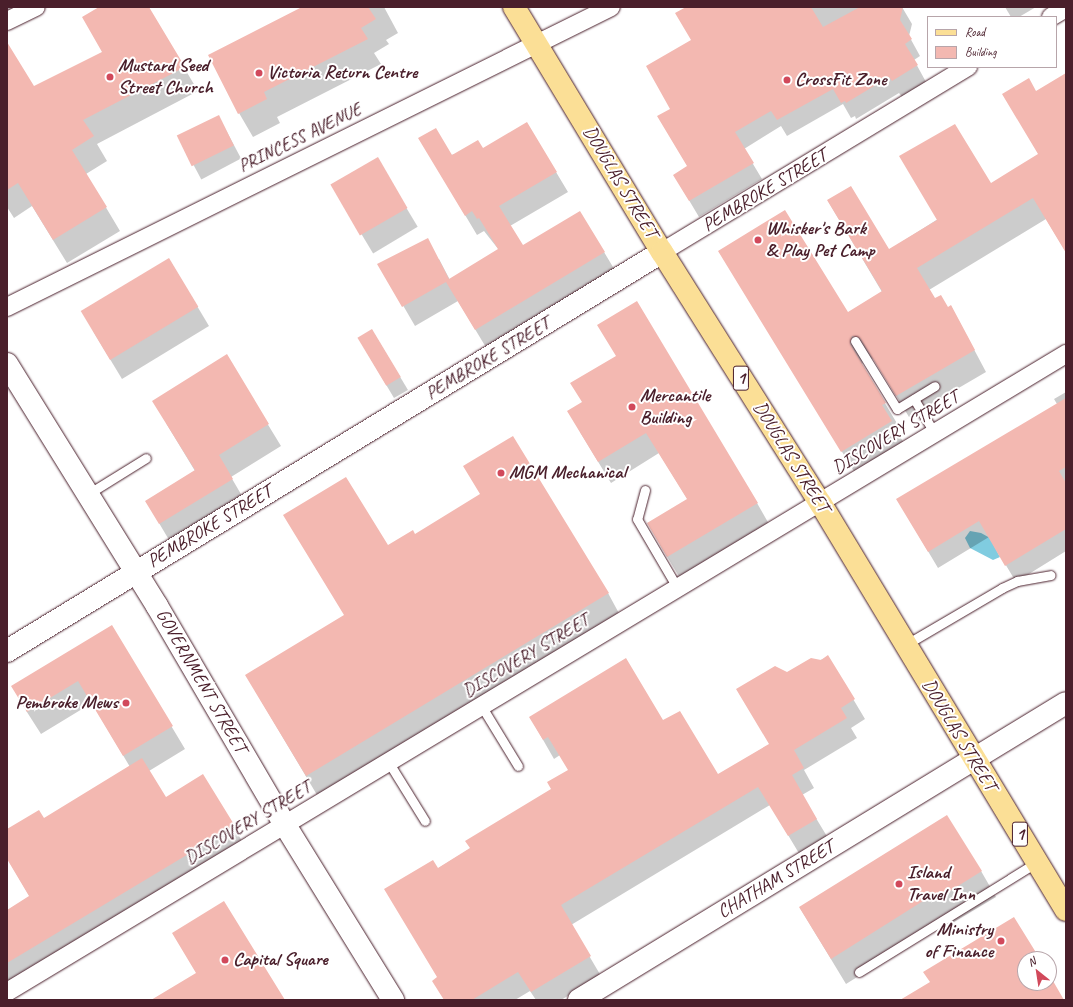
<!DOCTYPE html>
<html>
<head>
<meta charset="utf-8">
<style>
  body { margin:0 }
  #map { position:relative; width:1073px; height:1007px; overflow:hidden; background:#fff; font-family:Caveat,sans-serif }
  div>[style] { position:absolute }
  .water>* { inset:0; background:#80cce0 }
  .shadow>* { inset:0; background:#0003; transform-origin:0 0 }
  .building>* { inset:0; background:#f3b8b1; transform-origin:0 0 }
  .roads { filter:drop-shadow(0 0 1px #4a1f2b) drop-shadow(0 0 1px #4a1f2b) }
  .lane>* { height:9px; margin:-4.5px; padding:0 4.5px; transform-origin:4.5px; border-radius:4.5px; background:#fff }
  .street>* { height:18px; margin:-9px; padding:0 9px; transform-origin:9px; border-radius:9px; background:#fff }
  .secondary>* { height:22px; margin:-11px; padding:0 11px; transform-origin:11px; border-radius:11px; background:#fff }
  .primary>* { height:22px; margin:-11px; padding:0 11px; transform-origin:11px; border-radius:11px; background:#fbdf96 }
  .dots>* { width:11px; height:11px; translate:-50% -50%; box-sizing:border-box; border:2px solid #fff; border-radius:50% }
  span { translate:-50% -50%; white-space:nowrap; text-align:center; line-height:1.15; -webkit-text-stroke:4px #fff; paint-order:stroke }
  .shield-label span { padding:1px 3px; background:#fff; border:1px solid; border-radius:3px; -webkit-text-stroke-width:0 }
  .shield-label { font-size:18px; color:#4a1f2b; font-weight:700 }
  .poi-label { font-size:19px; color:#4a1f2b; font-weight:700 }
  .left { translate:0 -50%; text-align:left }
  .right { translate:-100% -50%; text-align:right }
  .street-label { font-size:19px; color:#4a1f2b }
  .frame { position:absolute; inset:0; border:8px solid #4a1f2b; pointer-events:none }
  .legend { position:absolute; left:927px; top:16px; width:130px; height:52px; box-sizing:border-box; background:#fff; border:1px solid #b7a5aa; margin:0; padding:5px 7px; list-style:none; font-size:12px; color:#4a1f2b }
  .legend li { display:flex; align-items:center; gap:8px; height:20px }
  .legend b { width:20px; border:1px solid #b7a5aa }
  .north { position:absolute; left:1017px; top:951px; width:40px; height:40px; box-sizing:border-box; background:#fff; border:1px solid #b7a5aa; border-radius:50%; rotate:330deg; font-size:11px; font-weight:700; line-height:16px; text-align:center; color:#4a1f2b }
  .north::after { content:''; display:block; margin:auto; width:14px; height:18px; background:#d1495b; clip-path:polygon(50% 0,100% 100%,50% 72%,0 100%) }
</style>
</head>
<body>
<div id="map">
  <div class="water">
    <i style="clip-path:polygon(970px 531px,981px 533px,990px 538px,1000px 557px,993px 560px,970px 548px,965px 538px)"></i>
  </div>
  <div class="shadow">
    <i style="clip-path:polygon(7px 7px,27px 7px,7px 17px)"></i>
    <i style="clip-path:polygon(101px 7px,148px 7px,198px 91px,97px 144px,107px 161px,86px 174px,120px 231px,67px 263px,32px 206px,14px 218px,7px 207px,7px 49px,34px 88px,103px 52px)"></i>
    <i style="clip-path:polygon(304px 7px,384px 7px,398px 33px,386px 40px,389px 44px,374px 53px,381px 64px,277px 117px,280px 123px,253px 137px,239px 113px)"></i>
    <i style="clip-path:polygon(688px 7px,902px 7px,912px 24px,909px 36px,920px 56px,914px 60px,926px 82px,902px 97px,899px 93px,856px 119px,855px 116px,851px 118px,843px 104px,787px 136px,781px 126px,744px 149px,762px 179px,699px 217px,674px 175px,688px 167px,671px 110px,692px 40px)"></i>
    <i style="clip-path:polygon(1005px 7px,1036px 7px,1019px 17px,1011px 17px)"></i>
    <i style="clip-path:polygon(1066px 74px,1066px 252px,1046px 219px,929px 290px,935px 300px,948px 308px,951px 306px,986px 372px,909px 417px,874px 359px,864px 357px,862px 365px,898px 425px,894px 427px,904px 443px,855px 473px,732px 272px,848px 313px,882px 292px,828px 201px,889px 250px,1039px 155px,1036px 92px)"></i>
    <i style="left:219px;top:117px;width:47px;height:45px;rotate:62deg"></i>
    <i style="clip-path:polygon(482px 150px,556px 172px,568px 192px,510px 226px,523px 247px,604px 252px,616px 272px,487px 349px,458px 301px,415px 326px,379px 264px,439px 259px,450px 280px,499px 250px,484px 231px,477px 235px,431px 158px)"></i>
    <i style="left:377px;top:159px;width:79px;height:52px;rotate:59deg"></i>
    <i style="clip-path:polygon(169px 259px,209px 326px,122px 379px,93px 331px)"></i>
    <i style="clip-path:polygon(372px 330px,408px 390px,394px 398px,366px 351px)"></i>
    <i style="clip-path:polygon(226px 356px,281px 446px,231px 477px,245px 501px,172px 545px,159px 523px,195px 471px,166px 423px)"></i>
    <i style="clip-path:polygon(572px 384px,757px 503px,769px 524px,680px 578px,660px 545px,688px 500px,659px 453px,611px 483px,580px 432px,583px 402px)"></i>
    <i style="clip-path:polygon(1066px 392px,1066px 551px,1016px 582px,989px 537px,938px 568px,907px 516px,1057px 404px,1054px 399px)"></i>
    <i style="clip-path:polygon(415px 535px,608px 593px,621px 617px,320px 800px,260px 699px,345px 616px,387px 547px)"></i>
    <i style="clip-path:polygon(112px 627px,185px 749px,149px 771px,165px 798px,234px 827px,247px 850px,7px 995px,7px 911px,30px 897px,7px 858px,7px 830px,44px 819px,130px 767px,92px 703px,41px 734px,25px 709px)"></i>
    <i style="clip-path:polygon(828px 657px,865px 719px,851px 728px,857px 738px,804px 770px,814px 788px,802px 795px,828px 838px,800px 855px,770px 805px,571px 925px,601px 976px,561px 1000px,536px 1000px,530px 991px,515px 1000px,445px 1000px,438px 978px,437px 869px,471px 848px,553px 789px,569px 770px,560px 755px,554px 759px,530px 717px,663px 722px,718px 775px,770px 744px,787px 673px)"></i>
    <i style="clip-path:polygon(981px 871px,996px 897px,949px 925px,947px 921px,846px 984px,800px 908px)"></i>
  </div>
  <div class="building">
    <i style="clip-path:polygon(99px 7px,149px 7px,185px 67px,83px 120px,94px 136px,72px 150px,107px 207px,53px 240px,18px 183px,7px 190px,7px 42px,34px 86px,102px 52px,82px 17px)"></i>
    <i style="clip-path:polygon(302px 7px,368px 7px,376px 19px,361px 28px,368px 39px,264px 92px,267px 99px,238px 114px,208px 55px)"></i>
    <i style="clip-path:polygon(686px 7px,811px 7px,823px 27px,860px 7px,903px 7px,900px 20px,912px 39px,905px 44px,918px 65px,892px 81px,889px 77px,846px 103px,845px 101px,841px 103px,833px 89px,777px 120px,771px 111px,735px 132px,754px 163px,689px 201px,673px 175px,687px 166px,657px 116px,670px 109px,646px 66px,691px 40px,675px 13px)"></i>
    <i style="clip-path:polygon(1066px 73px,1066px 253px,1033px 198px,917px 268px,935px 298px,941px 295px,948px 307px,951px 305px,975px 350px,896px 396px,860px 338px,852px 336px,850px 344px,886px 403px,882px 405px,892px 421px,841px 452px,718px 251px,785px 210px,848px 312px,882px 291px,827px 200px,851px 186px,889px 249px,937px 220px,899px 156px,955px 124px,991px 183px,1038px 154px,1002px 94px,1029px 78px,1036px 91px)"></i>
    <i style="left:219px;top:115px;width:34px;height:47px;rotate:64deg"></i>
    <i style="clip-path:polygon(527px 122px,557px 172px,499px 206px,523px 245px,580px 211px,605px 252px,475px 330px,446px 282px,402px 307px,377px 264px,428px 238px,449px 279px,498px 249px,479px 218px,477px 219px,472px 211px,465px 216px,418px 138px,436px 128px,452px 155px,478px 140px,483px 148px)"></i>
    <i style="left:378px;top:157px;width:59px;height:55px;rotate:60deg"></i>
    <i style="left:169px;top:258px;width:57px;height:103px;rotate:59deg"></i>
    <i style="clip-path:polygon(637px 301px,758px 503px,667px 557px,647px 523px,687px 499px,646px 433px,598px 462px,567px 411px,582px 402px,570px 383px,616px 356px,597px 325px)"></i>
    <i style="left:372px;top:329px;width:56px;height:17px;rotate:59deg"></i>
    <i style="clip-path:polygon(227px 354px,269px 424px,219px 455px,233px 479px,159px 524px,145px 501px,195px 470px,152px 401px)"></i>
    <i style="clip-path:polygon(1066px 398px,1066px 467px,1059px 471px,1066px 483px,1066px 529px,1005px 566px,979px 521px,928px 552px,896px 499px)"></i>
    <i style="clip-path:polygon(513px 436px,609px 593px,306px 776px,245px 675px,344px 615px,283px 515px,346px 477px,388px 545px,413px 530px,415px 534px,480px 494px,463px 466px)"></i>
    <i style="clip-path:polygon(112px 625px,173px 726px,123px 756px,78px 681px,27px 712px,11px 686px)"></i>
    <i style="clip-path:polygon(828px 655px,855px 699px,841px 708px,847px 718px,794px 750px,804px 768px,792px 775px,817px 819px,788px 836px,758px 787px,561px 905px,591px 956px,531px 992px,518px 972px,472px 1000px,444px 1000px,432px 981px,437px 977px,384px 889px,433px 860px,438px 868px,470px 848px,465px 841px,551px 789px,547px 782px,568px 770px,548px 737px,543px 740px,529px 717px,626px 658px,663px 720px,680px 711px,718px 774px,769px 744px,736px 689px,775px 666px,787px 672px,811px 658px,821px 660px)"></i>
    <i style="clip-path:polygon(142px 758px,166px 797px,203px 774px,235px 826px,7px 963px,7px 910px,29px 896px,7px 859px,7px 829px,39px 810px,44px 818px)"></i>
    <i style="clip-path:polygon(947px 815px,982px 871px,934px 901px,931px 896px,831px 959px,799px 907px)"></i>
    <i style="clip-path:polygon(224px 901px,285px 1000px,151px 1000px,196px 973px,172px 933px)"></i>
    <i style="clip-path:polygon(1014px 917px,1040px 959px,1025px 959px,1025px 983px,1049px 983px,1049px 974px,1064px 1000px,900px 1000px,930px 982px,923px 972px)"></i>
  </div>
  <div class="roads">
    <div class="lane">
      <i style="left:855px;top:341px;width:80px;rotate:58.3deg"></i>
      <i style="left:897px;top:409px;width:44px;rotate:-31.2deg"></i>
      <i style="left:914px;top:399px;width:41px;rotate:59deg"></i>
      <i style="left:645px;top:490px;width:30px;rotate:105deg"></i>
      <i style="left:637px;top:519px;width:81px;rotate:59.6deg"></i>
      <i style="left:88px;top:494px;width:68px;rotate:-31.8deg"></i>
      <i style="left:905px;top:645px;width:113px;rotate:-30.4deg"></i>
      <i style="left:1002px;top:588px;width:17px;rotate:-25deg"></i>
      <i style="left:1017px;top:581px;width:34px;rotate:-10deg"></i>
      <i style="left:482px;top:707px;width:69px;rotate:58.6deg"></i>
      <i style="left:389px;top:763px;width:68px;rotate:58.2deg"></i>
      <i style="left:859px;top:972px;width:209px;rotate:-31.7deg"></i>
    </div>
    <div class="street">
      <i style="left:1051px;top:17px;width:17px;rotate:-31deg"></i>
      <i style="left:7px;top:21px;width:32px;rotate:-26deg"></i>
      <i style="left:662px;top:252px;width:358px;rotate:-31.2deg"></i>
      <i style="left:7px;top:307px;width:674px;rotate:-26.41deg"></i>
      <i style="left:7px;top:992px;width:1236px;rotate:-31.07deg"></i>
    </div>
    <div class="secondary">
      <i style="left:7px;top:364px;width:285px;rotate:58.2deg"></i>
      <i style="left:157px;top:606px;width:254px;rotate:59.7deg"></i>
      <i style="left:285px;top:825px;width:206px;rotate:58.3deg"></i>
      <i style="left:7px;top:651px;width:767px;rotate:-31.35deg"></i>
      <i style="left:579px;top:1000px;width:570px;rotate:-31.38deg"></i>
    </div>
    <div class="primary">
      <i style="left:514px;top:7px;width:286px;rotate:58.9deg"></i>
      <i style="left:662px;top:252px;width:298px;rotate:57.8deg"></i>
      <i style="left:821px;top:504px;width:474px;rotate:58.9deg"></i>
    </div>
  </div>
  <div class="dots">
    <i style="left:259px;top:73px;background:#d1495b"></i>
    <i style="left:110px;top:77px;background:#d1495b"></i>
    <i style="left:787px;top:80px;background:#d1495b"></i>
    <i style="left:758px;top:240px;background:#d1495b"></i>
    <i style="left:632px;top:407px;background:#d1495b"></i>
    <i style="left:501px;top:473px;background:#d1495b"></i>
    <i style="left:126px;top:703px;background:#d1495b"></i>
    <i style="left:899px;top:884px;background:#d1495b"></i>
    <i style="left:1001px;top:941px;background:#d1495b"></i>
    <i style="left:225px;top:960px;background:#d1495b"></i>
  </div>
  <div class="shield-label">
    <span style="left:741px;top:378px">1</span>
    <span style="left:1020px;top:834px">1</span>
  </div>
  <div class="poi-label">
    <span class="left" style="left:118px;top:77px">Mustard Seed<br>Street Church</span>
    <span class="left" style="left:267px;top:73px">Victoria Return Centre</span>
    <span class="left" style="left:795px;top:80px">CrossFit Zone</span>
    <span class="left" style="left:766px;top:240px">Whisker's Bark<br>&amp; Play Pet Camp</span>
    <span class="left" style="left:640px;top:407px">Mercantile<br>Building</span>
    <span class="left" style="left:509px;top:473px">MGM Mechanical</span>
    <span class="right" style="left:118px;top:703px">Pembroke Mews</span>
    <span class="left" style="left:907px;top:884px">Island<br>Travel Inn</span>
    <span class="right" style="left:993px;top:941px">Ministry<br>of Finance</span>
    <span class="left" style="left:233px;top:960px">Capital Square</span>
  </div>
  <div class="street-label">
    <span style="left:300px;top:138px;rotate:-26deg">PRINCESS AVENUE</span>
    <span style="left:620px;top:182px;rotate:59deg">DOUGLAS STREET</span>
    <span style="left:765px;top:191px;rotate:-31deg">PEMBROKE STREET</span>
    <span style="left:488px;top:359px;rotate:-31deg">PEMBROKE STREET</span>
    <span style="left:896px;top:433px;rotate:-31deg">DISCOVERY STREET</span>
    <span style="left:791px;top:457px;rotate:58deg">DOUGLAS STREET</span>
    <span style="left:210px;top:527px;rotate:-31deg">PEMBROKE STREET</span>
    <span style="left:526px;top:656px;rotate:-31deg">DISCOVERY STREET</span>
    <span style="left:201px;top:681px;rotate:60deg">GOVERNMENT STREET</span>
    <span style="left:959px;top:735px;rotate:59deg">DOUGLAS STREET</span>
    <span style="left:248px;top:823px;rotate:-31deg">DISCOVERY STREET</span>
    <span style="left:776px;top:880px;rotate:-31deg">CHATHAM STREET</span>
  </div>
  <div class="frame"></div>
  <ul class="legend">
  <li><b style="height:5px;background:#fbdf96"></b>Road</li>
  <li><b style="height:11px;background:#f3b8b1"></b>Building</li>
  </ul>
  <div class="north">N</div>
</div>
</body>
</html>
